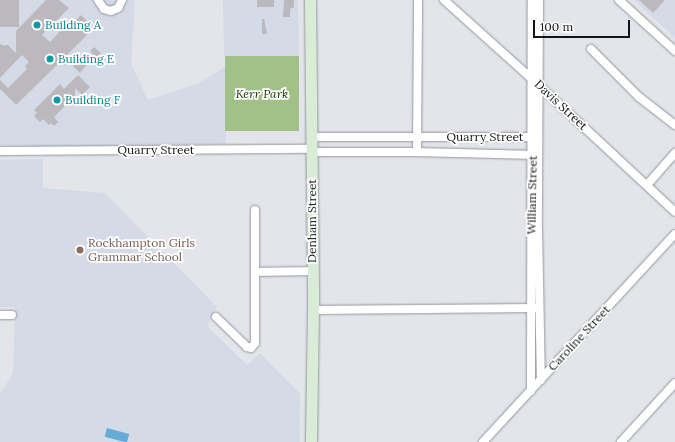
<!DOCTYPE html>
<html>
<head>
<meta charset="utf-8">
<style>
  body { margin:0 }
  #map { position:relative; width:675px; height:442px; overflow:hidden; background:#e3e5eb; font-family:Lora,serif }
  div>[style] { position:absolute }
  .built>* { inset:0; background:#d5dae7 }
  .green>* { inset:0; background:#a2c188; transform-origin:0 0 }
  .water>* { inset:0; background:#66acd8; transform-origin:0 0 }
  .building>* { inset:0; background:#bbb8be; transform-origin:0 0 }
  .roads { filter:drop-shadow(0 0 1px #94979d) drop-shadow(0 0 1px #94979d) }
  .street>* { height:8px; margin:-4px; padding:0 4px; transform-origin:4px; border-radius:4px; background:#fff }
  .secondary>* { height:11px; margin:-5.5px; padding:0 5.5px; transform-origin:5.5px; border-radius:5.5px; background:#d9ecd7 }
  .dots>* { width:11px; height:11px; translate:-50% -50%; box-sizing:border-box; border:2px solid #fff; border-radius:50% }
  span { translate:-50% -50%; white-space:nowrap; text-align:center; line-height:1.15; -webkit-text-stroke:3.5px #fff; paint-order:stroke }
  .culture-label { font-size:12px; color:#0d838f }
  .left { translate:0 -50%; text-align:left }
  .park-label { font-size:12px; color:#1b3002; font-style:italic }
  .street-label { font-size:12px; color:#131416 }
  .education-label { font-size:12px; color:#785e54 }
  .scale { position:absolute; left:533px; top:20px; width:97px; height:18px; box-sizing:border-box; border:2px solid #131416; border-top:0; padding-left:5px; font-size:12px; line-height:14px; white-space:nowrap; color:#131416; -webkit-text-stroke:3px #fff; paint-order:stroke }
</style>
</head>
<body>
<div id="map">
  <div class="built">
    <i style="clip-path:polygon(0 0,135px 0,131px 64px,148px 100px,199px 83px,225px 67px,226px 144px,121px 145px,84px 147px,0 145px)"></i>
    <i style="clip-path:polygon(223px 0,298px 0,299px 56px,225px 56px,224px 55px)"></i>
    <i style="clip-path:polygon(634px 0,675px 0,675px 38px)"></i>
    <i style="clip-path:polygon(43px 159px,43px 188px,105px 193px,217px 307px,207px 326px,247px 365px,260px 353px,300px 393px,300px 442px,0 442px,0 394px,13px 373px,15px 307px,0 307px,0 160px)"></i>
  </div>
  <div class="green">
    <i style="left:225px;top:56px;width:74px;height:75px"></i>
  </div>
  <div class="water">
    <i style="left:107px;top:428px;width:23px;height:9px;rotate:15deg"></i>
  </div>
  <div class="building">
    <i style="left:0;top:0;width:19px;height:27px"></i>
    <i style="clip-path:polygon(46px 0,59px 0,69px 8px,42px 35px,50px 42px,65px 26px,68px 28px,81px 15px,94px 28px,65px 57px,69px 61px,65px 65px,61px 61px,16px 105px,0 89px,0 80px,8px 88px,27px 69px,25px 66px,29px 62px,22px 55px,0 78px,0 44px,4px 46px,5px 45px,8px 45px,16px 53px,16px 31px)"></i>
    <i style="left:257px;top:0;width:17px;height:7px"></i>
    <i style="clip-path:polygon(284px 0,294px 0,294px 7px,290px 9px,290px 17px,283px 17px)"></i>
    <i style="clip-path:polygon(639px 0,665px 0,653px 13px)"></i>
    <i style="clip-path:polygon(262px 19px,264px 19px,267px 34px,262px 34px)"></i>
    <i style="left:94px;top:47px;width:9px;height:6px;rotate:41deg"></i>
    <i style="clip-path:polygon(82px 57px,88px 63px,80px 73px,73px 66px)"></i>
    <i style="clip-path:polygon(78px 75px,90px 87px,82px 95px,75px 88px,75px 100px,70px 105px,68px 103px,54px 117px,58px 122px,54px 126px,51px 123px,49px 125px,43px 119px,40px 122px,34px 116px,37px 113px,34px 110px,60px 84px,64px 89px)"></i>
  </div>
  <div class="roads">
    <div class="street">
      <i style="left:98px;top:0;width:11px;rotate:56deg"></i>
      <i style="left:104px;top:9px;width:7px;rotate:16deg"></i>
      <i style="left:111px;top:11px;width:8px;rotate:-23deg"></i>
      <i style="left:118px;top:8px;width:9px;rotate:-63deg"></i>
      <i style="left:444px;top:0;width:118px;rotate:41.9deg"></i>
      <i style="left:532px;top:79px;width:195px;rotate:42.9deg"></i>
      <i style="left:539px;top:0;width:229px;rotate:90.3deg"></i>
      <i style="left:538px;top:229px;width:151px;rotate:88.9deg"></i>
      <i style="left:619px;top:0;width:76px;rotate:42.3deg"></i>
      <i style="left:591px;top:49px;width:68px;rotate:45deg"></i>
      <i style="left:639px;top:97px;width:46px;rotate:37.9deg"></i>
      <i style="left:311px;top:137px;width:226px"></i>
      <i style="left:0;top:151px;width:311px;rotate:-0.4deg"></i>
      <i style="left:312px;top:152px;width:105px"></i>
      <i style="left:417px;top:152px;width:120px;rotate:1.4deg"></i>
      <i style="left:417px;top:152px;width:152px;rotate:-89.6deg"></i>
      <i style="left:647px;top:185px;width:43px;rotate:-48.8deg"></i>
      <i style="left:255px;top:272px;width:57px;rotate:-1deg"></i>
      <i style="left:313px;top:310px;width:223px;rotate:-0.5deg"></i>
      <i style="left:0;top:315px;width:12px"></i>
      <i style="left:216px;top:317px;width:43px;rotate:44.1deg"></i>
      <i style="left:247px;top:347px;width:4px;rotate:14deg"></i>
      <i style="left:251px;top:348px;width:6px;rotate:-51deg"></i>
      <i style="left:255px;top:343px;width:133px;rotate:-90deg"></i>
      <i style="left:531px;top:391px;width:391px;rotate:-89.9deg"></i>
      <i style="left:483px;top:442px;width:283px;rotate:-47.3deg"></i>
      <i style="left:621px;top:442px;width:80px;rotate:-47.5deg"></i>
    </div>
    <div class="secondary">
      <i style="left:310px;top:0;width:310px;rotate:89.4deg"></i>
      <i style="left:313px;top:310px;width:132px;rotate:90.9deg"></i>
    </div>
  </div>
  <div class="dots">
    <i style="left:37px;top:25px;background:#0f9aa8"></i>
    <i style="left:50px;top:59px;background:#0f9aa8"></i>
    <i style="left:57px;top:100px;background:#0f9aa8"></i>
    <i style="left:80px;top:250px;background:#8d6e63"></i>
  </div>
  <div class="culture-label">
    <span class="left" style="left:45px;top:25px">Building A</span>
    <span class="left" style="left:58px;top:59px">Building E</span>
    <span class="left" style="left:65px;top:100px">Building F</span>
  </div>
  <div class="park-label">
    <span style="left:262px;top:94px">Kerr Park</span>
  </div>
  <div class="street-label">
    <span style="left:561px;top:105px;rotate:43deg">Davis Street</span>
    <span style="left:485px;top:137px">Quarry Street</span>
    <span style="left:156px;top:150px">Quarry Street</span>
    <span style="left:532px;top:195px;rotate:-89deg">William Street</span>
    <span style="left:312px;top:221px;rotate:-90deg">Denham Street</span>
    <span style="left:579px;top:338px;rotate:-47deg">Caroline Street</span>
  </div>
  <div class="education-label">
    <span class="left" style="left:88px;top:250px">Rockhampton Girls<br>Grammar School</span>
  </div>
  <div class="scale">100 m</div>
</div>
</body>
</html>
